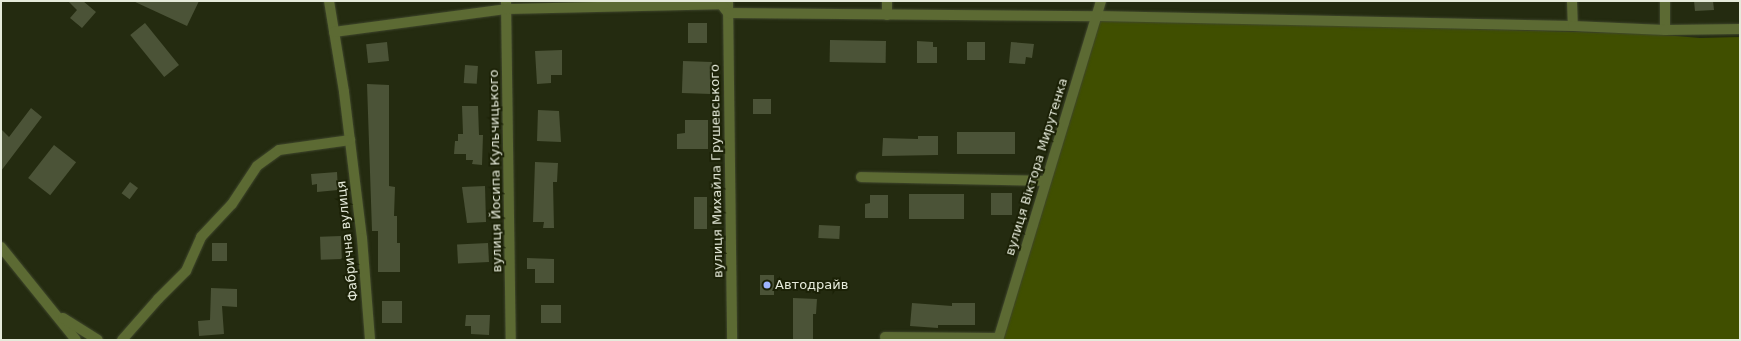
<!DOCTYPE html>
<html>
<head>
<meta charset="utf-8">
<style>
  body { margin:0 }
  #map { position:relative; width:1741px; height:341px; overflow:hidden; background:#242b10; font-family:"DejaVu Sans",sans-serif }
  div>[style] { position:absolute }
  .green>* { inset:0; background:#404f00 }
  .building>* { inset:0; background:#4b5337; transform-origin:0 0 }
  .roads { filter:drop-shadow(0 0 1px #3f462c) drop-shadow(0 0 1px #3f462c) }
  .minor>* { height:10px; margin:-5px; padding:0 5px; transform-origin:5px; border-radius:5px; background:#5c6a33 }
  .dots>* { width:11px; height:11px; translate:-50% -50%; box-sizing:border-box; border:2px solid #1b2106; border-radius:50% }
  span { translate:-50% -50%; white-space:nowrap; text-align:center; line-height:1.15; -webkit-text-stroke:4px #1b2106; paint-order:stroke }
  .street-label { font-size:13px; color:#e5eada }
  .poi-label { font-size:13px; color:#e5eada }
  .left { translate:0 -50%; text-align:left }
  .frame { position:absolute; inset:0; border:2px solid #e5eada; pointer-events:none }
</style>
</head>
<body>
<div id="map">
  <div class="green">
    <i style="clip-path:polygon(1094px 19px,1652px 34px,1700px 38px,1740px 37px,1740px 340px,1002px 340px)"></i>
  </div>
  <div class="building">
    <i style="clip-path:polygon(68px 1px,83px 1px,96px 12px,82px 28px,70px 18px,77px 10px)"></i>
    <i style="clip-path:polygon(133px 1px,199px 1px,187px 26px)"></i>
    <i style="clip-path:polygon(1694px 1px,1713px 1px,1714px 10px,1695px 11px)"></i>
    <i style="left:145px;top:23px;width:54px;height:19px;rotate:51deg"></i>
    <i style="left:688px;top:23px;width:19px;height:20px"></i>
    <i style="left:830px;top:40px;width:56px;height:22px;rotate:1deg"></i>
    <i style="clip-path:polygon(917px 41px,933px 42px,933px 47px,937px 47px,937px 63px,917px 63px)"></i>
    <i style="left:387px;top:42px;width:19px;height:21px;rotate:84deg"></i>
    <i style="left:967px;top:42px;width:18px;height:18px"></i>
    <i style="clip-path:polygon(1011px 42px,1034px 44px,1032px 58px,1026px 57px,1025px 64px,1009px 63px)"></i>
    <i style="clip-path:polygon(562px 50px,562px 75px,551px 75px,551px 83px,537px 84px,535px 51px)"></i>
    <i style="left:712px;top:62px;width:32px;height:29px;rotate:92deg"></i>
    <i style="left:465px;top:65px;width:13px;height:18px;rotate:4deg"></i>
    <i style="clip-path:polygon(367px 84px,389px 85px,389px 186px,395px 187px,394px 216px,397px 216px,397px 243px,400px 243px,400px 272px,378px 272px,378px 231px,372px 231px)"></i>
    <i style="left:753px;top:99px;width:18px;height:15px"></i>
    <i style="clip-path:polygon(462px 106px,478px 106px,479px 135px,483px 135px,482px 165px,472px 164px,473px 160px,466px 160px,466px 154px,454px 154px,455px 141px,458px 141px,458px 134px,463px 134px)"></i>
    <i style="clip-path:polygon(31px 108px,42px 117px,1px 171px,1px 129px,9px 137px)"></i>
    <i style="clip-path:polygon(538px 110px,559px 111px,561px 142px,537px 141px)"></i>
    <i style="clip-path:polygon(685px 120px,708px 120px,708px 149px,677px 149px,677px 134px,685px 133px)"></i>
    <i style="left:1015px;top:132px;width:22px;height:58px;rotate:90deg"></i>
    <i style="clip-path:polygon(918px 136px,938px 136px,938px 155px,882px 156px,883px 138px,918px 139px)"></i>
    <i style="left:54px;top:145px;width:28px;height:42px;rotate:38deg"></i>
    <i style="clip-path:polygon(535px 162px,558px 163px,557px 182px,553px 182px,554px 228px,543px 228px,544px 222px,533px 222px)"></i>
    <i style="clip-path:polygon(337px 172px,338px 190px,317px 192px,317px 184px,312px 185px,311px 174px)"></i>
    <i style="left:130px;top:182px;width:10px;height:14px;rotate:37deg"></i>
    <i style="clip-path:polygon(485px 186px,486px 222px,467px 223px,462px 187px)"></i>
    <i style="left:991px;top:193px;width:21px;height:22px"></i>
    <i style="left:909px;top:194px;width:55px;height:25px"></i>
    <i style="clip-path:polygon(870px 195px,888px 195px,888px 218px,865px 218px,865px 204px,870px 203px)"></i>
    <i style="left:694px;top:197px;width:13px;height:32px"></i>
    <i style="left:819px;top:225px;width:21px;height:13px;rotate:3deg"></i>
    <i style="left:341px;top:236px;width:23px;height:21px;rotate:88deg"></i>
    <i style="left:212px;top:243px;width:15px;height:18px"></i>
    <i style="left:488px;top:243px;width:19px;height:31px;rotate:87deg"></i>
    <i style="clip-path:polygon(527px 258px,554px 259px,554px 283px,535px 283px,535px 269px,527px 269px)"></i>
    <i style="left:774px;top:275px;width:20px;height:14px;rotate:90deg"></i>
    <i style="clip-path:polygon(211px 288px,237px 289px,237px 307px,222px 306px,224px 334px,199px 336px,198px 321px,210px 320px)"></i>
    <i style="clip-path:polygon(793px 298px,817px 299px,816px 314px,813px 314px,813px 340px,793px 340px)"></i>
    <i style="left:382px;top:301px;width:20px;height:22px"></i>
    <i style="clip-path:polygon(912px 303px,952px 306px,952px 303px,975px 303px,975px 325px,938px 325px,938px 328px,910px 326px)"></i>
    <i style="left:541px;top:305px;width:20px;height:18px"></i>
    <i style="clip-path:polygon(466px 315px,490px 315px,489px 335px,471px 334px,471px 326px,465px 326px)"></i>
  </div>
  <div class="roads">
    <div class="minor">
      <i style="left:329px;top:1px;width:92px;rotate:80.6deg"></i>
      <i style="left:344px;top:92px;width:147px;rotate:83deg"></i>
      <i style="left:362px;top:238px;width:102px;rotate:85.5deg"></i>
      <i style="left:506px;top:1px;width:339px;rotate:89.2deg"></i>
      <i style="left:728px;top:1px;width:339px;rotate:89.3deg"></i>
      <i style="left:887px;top:1px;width:14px;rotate:90deg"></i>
      <i style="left:1572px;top:1px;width:25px;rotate:88deg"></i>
      <i style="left:1665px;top:30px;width:29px;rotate:-90deg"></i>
      <i style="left:334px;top:32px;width:175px;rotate:-7.6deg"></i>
      <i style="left:507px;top:9px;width:214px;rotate:-1.3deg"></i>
      <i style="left:721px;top:4px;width:11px;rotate:52deg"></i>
      <i style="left:728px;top:13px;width:369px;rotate:0.5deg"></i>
      <i style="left:1097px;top:16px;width:476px;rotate:1.2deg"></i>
      <i style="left:1573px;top:26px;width:92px;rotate:2.5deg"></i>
      <i style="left:1665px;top:30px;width:75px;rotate:-0.8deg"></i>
      <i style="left:861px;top:177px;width:184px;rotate:1.2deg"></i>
      <i style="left:1px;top:247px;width:119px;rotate:51.1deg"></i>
      <i style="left:63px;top:318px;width:41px;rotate:32.2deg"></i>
      <i style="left:885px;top:337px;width:113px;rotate:0.5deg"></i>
      <i style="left:122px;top:340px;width:55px;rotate:-48.7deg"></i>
      <i style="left:158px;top:299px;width:40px;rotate:-45deg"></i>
      <i style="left:186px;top:271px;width:37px;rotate:-66deg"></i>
      <i style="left:201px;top:237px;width:45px;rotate:-46.8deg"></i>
      <i style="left:232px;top:204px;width:45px;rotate:-56.7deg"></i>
      <i style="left:257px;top:166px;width:27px;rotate:-36deg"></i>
      <i style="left:279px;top:150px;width:72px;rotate:-8deg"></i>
      <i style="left:998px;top:340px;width:354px;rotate:-73.1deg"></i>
    </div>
  </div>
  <div class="dots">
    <i style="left:767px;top:285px;background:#9eb4fd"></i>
  </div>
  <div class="street-label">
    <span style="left:1037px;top:167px;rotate:-73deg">вулиця Віктора Мирутенка</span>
    <span style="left:496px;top:171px;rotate:-91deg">вулиця Йосипа Кульчицького</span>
    <span style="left:717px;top:171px;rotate:-91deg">вулиця Михайла Грушевського</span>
    <span style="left:348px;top:241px;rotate:-96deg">Фабрична вулиця</span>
  </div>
  <div class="poi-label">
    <span class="left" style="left:775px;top:285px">Автодрайв</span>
  </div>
  <div class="frame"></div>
</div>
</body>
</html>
